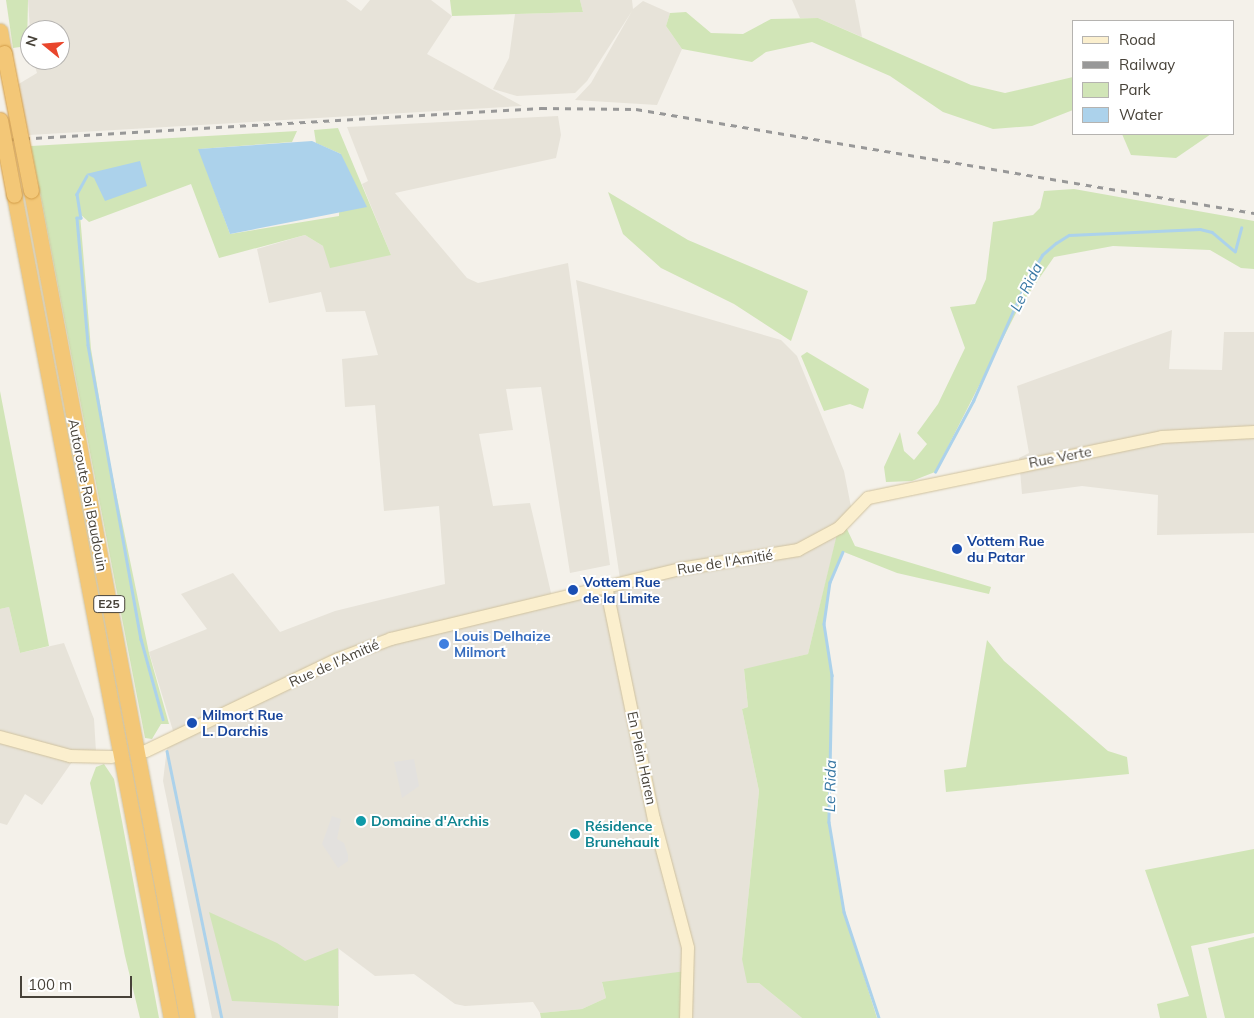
<!DOCTYPE html>
<html>
<head>
<meta charset="utf-8">
<style>
  body { margin:0 }
  #map { position:relative; width:1254px; height:1018px; overflow:hidden; background:#f4f1ea; font-family:Mulish,sans-serif }
  div>[style] { position:absolute }
  .residential>* { inset:0; background:#e7e3d9 }
  .green>* { inset:0; background:#d1e5b7 }
  .parking>* { inset:0; background:#e3e1de }
  .water>* { inset:0; background:#acd2eb }
  .stream>* { height:2.5px; margin:-1.25px; padding:0 1.25px; transform-origin:1.25px; border-radius:1.25px; background:#acd2eb }
  .roads { filter:drop-shadow(0 0 1px #d0c29e) drop-shadow(0 0 1px #d0c29e) }
  .secondary>* { height:12px; margin:-6px; padding:0 6px; transform-origin:6px; border-radius:6px; background:#fbefce }
  .highway>* { height:15px; margin:-7.5px; padding:0 7.5px; transform-origin:7.5px; border-radius:7.5px; background:#f3c777 }
  .rail>* { height:2.5px; margin-top:-1.25px; transform-origin:0; background:repeating-linear-gradient(90deg,#989898 0 6px,transparent 0 12px) }
  .bridges { filter:drop-shadow(0 0 1px #d29c47) drop-shadow(0 0 1px #d29c47) }
  .highway-bridge>* { height:15px; margin:-7.5px; padding:0 7.5px; transform-origin:7.5px; border-radius:7.5px; background:#f3c777 }
  .dots>* { width:14px; height:14px; translate:-50% -50%; box-sizing:border-box; border:2px solid #fff; border-radius:50% }
  span { translate:-50% -50%; white-space:nowrap; text-align:center; line-height:1.15; -webkit-text-stroke:4px #fff; paint-order:stroke }
  .shield-label span { padding:1px 4px; background:#fff; border:1px solid; border-radius:4px; -webkit-text-stroke-width:0 }
  .shield-label { font-size:12px; color:#474239; font-weight:700 }
  .street-label { font-size:14px; color:#474239 }
  .transit-label { font-size:14px; color:#164399; font-weight:700 }
  .left { translate:0 -50%; text-align:left }
  .shop-label { font-size:14px; color:#366cbe; font-weight:700 }
  .culture-label { font-size:14px; color:#0d838f; font-weight:700 }
  .water-label { font-size:15px; color:#3878a4; font-style:italic }
  .legend { position:absolute; left:1072px; top:20px; width:162px; height:115px; box-sizing:border-box; background:#fff; border:1px solid #b5b3b0; margin:0; padding:6px 9px; list-style:none; font-size:15px; color:#474239 }
  .legend li { display:flex; align-items:center; gap:10px; height:25px }
  .legend b { width:25px; border:1px solid #b5b3b0 }
  .north { position:absolute; left:20px; top:20px; width:50px; height:50px; box-sizing:border-box; background:#fff; border:1px solid #b5b3b0; border-radius:50%; rotate:287deg; font-size:14px; font-weight:700; line-height:20px; text-align:center; color:#474239 }
  .north::after { content:''; display:block; margin:auto; width:18px; height:22px; background:#e9462c; clip-path:polygon(50% 0,100% 100%,50% 72%,0 100%) }
  .scale { position:absolute; left:20px; top:976px; width:112px; height:22px; box-sizing:border-box; border:2px solid #474239; border-top:0; padding-left:6px; font-size:15px; line-height:18px; white-space:nowrap; color:#474239; -webkit-text-stroke:4px #fff; paint-order:stroke }
</style>
</head>
<body>
<div id="map">
  <div class="residential">
    <i style="clip-path:polygon(28px 0,346px 0,361px 11px,370px 0,431px 0,452px 16px,427px 54px,522px 106px,29px 135px,17px 85px,37px 73px,33px 60px,60px 60px,60px 30px,30px 30px)"></i>
    <i style="clip-path:polygon(580px 0,632px 0,633px 9px,643px 1px,670px 13px,666px 26px,682px 49px,657px 105px,575px 100px,591px 83px,632px 11px,587px 81px,575px 93px,517px 96px,493px 89px,509px 58px,515px 14px,583px 12px)"></i>
    <i style="clip-path:polygon(792px 0,855px 0,862px 37px,818px 18px,800px 18px)"></i>
    <i style="clip-path:polygon(558px 116px,561px 135px,556px 158px,395px 193px,467px 278px,478px 283px,568px 263px,610px 565px,570px 573px,541px 387px,506px 389px,513px 430px,479px 434px,493px 506px,530px 503px,552px 597px,383px 637px,174px 734px,149px 652px,207px 629px,181px 594px,233px 573px,280px 632px,335px 611px,445px 584px,439px 506px,384px 511px,375px 405px,345px 407px,342px 359px,378px 355px,365px 311px,326px 312px,321px 292px,269px 303px,257px 249px,305px 235px,323px 246px,391px 255px,362px 184px,368px 181px,347px 127px)"></i>
    <i style="clip-path:polygon(576px 280px,781px 340px,797px 356px,844px 471px,852px 512px,839px 528px,808px 654px,744px 670px,748px 707px,742px 709px,759px 791px,742px 959px,759px 983px,802px 1018px,684px 1018px,602px 983px,606px 998px,582px 1009px,540px 1013px,533px 1002px,465px 1006px,455px 1004px,414px 974px,375px 976px,339px 949px,338px 1018px,212px 1018px,163px 781px,167px 748px,335px 664px,392px 642px,621px 586px)"></i>
    <i style="clip-path:polygon(1172px 330px,1169px 369px,1222px 370px,1224px 332px,1254px 332px,1254px 533px,1157px 535px,1158px 495px,1082px 486px,1022px 494px,1019px 458px,1029px 453px,1017px 386px)"></i>
    <i style="clip-path:polygon(9px 607px,20px 653px,64px 643px,94px 719px,96px 752px,72px 762px,42px 805px,25px 794px,7px 825px,0 823px,0 609px)"></i>
  </div>
  <div class="green">
    <i style="clip-path:polygon(6px 0,28px 0,27px 46px,13px 48px)"></i>
    <i style="clip-path:polygon(450px 0,580px 0,583px 12px,452px 16px)"></i>
    <i style="clip-path:polygon(686px 12px,711px 33px,743px 34px,771px 19px,818px 18px,971px 85px,1005px 93px,1073px 77px,1073px 110px,1032px 126px,993px 129px,943px 112px,890px 76px,812px 42px,766px 52px,752px 62px,682px 49px,666px 26px,670px 13px)"></i>
    <i style="clip-path:polygon(338px 128px,391px 255px,330px 268px,323px 246px,305px 235px,219px 258px,191px 184px,89px 222px,80px 214px,91px 349px,110px 463px,149px 653px,169px 724px,161px 724px,152px 739px,145px 738px,31px 146px,297px 131px,292px 142px,199px 149px,230px 234px,339px 216px,341px 154px,316px 143px,314px 130px)"></i>
    <i style="clip-path:polygon(1122px 134px,1211px 134px,1176px 158px,1131px 155px)"></i>
    <i style="clip-path:polygon(1074px 189px,1254px 221px,1254px 269px,1241px 268px,1210px 250px,1113px 246px,1054px 257px,1018px 309px,935px 472px,912px 481px,886px 482px,884px 467px,900px 432px,904px 451px,914px 460px,927px 444px,917px 433px,938px 404px,965px 348px,950px 307px,975px 304px,986px 279px,993px 222px,1033px 215px,1040px 208px,1044px 191px)"></i>
    <i style="clip-path:polygon(608px 192px,688px 240px,808px 291px,791px 341px,734px 304px,661px 268px,623px 234px)"></i>
    <i style="clip-path:polygon(807px 352px,869px 389px,863px 409px,850px 404px,824px 411px,801px 356px)"></i>
    <i style="clip-path:polygon(0 391px,49px 646px,20px 653px,9px 607px,0 609px)"></i>
    <i style="clip-path:polygon(846px 527px,855px 546px,991px 587px,989px 594px,897px 573px,844px 552px,830px 582px,824px 624px,832px 675px,829px 823px,844px 912px,877px 1018px,802px 1018px,759px 983px,747px 983px,742px 959px,759px 791px,742px 709px,748px 707px,744px 669px,808px 654px,837px 534px)"></i>
    <i style="clip-path:polygon(987px 640px,1004px 661px,1108px 751px,1127px 757px,1129px 774px,946px 792px,944px 770px,966px 767px)"></i>
    <i style="clip-path:polygon(104px 764px,114px 779px,159px 1018px,140px 1018px,125px 956px,90px 783px,96px 767px)"></i>
    <i style="clip-path:polygon(1254px 849px,1254px 933px,1191px 946px,1207px 1018px,1160px 1018px,1157px 1004px,1189px 996px,1145px 870px)"></i>
    <i style="clip-path:polygon(209px 912px,277px 943px,305px 961px,338px 948px,339px 1006px,232px 1001px)"></i>
    <i style="clip-path:polygon(1254px 937px,1254px 1018px,1225px 1018px,1208px 948px)"></i>
    <i style="clip-path:polygon(686px 971px,682px 1018px,541px 1018px,540px 1013px,582px 1009px,606px 998px,602px 982px)"></i>
  </div>
  <div class="parking">
    <i style="clip-path:polygon(414px 759px,419px 786px,402px 798px,394px 762px)"></i>
    <i style="clip-path:polygon(332px 816px,341px 819px,337px 839px,344px 843px,348px 855px,348px 861px,338px 868px,322px 844px)"></i>
  </div>
  <div class="water">
    <i style="clip-path:polygon(312px 141px,341px 154px,367px 207px,230px 234px,198px 149px)"></i>
    <i style="clip-path:polygon(140px 161px,147px 186px,105px 201px,94px 178px,86px 174px)"></i>
  </div>
  <div class="stream">
    <i style="left:87px;top:176px;width:21px;rotate:119deg"></i>
    <i style="left:77px;top:194px;width:24px;rotate:81deg"></i>
    <i style="left:81px;top:218px;width:4px;rotate:180deg"></i>
    <i style="left:77px;top:218px;width:127px;rotate:85deg"></i>
    <i style="left:88px;top:345px;width:299px;rotate:79.8deg"></i>
    <i style="left:141px;top:639px;width:83px;rotate:74.6deg"></i>
    <i style="left:935px;top:472px;width:81px;rotate:-61.8deg"></i>
    <i style="left:973px;top:401px;width:130px;rotate:-66deg"></i>
    <i style="left:1026px;top:282px;width:31px;rotate:-59deg"></i>
    <i style="left:1042px;top:255px;width:18px;rotate:-41deg"></i>
    <i style="left:1056px;top:243px;width:15px;rotate:-32deg"></i>
    <i style="left:1069px;top:235px;width:131px;rotate:-2.6deg"></i>
    <i style="left:1200px;top:229px;width:12px;rotate:14deg"></i>
    <i style="left:1212px;top:232px;width:30px;rotate:40deg"></i>
    <i style="left:1235px;top:251px;width:24px;rotate:-75deg"></i>
    <i style="left:843px;top:552px;width:33px;rotate:113deg"></i>
    <i style="left:830px;top:582px;width:42px;rotate:98.1deg"></i>
    <i style="left:824px;top:624px;width:52px;rotate:81.1deg"></i>
    <i style="left:832px;top:675px;width:147px;rotate:91.2deg"></i>
    <i style="left:829px;top:822px;width:91px;rotate:80.5deg"></i>
    <i style="left:844px;top:912px;width:112px;rotate:71.7deg"></i>
    <i style="left:167px;top:751px;width:273px;rotate:78.4deg"></i>
  </div>
  <div class="roads">
    <div class="secondary">
      <i style="left:606px;top:586px;width:238px;rotate:78.4deg"></i>
      <i style="left:654px;top:819px;width:133px;rotate:75.2deg"></i>
      <i style="left:688px;top:948px;width:70px;rotate:91.6deg"></i>
      <i style="left:0;top:737px;width:73px;rotate:15.2deg"></i>
      <i style="left:70px;top:756px;width:42px;rotate:1.4deg"></i>
      <i style="left:146px;top:751px;width:213px;rotate:-25.6deg"></i>
      <i style="left:338px;top:659px;width:57px;rotate:-20.7deg"></i>
      <i style="left:391px;top:639px;width:297px;rotate:-13.6deg"></i>
      <i style="left:680px;top:569px;width:120px;rotate:-9.1deg"></i>
      <i style="left:798px;top:550px;width:47px;rotate:-28.2deg"></i>
      <i style="left:839px;top:528px;width:42px;rotate:-46deg"></i>
      <i style="left:868px;top:498px;width:300px;rotate:-11.7deg"></i>
      <i style="left:1162px;top:437px;width:92px;rotate:-3.1deg"></i>
    </div>
    <div class="highway">
      <i style="left:0;top:31px;width:22px;rotate:80deg"></i>
      <i style="left:31px;top:190px;width:843px;rotate:79.33deg"></i>
      <i style="left:14px;top:195px;width:838px;rotate:79.2deg"></i>
    </div>
  </div>
  <div class="rail">
    <i style="left:0;top:140px;width:542px;rotate:-3.39deg"></i>
    <i style="left:541px;top:108px;width:95px;rotate:0.6deg"></i>
    <i style="left:636px;top:109px;width:627px;rotate:9.55deg"></i>
  </div>
  <div class="bridges">
    <div class="highway-bridge">
      <i style="left:4px;top:53px;width:140px;rotate:78.9deg"></i>
      <i style="left:0;top:120px;width:76px;rotate:79.4deg"></i>
    </div>
  </div>
  <div class="dots">
    <i style="left:957px;top:549px;background:#1a4fb4"></i>
    <i style="left:573px;top:590px;background:#1a4fb4"></i>
    <i style="left:444px;top:644px;background:#3f7fe0"></i>
    <i style="left:192px;top:723px;background:#1a4fb4"></i>
    <i style="left:361px;top:821px;background:#0f9aa8"></i>
    <i style="left:575px;top:834px;background:#0f9aa8"></i>
  </div>
  <div class="shield-label">
    <span style="left:109px;top:604px">E25</span>
  </div>
  <div class="street-label">
    <span style="left:1060px;top:457px;rotate:-11deg">Rue Verte</span>
    <span style="left:88px;top:495px;rotate:79deg">Autoroute Roi Baudouin</span>
    <span style="left:725px;top:562px;rotate:-9deg">Rue de l'Amitié</span>
    <span style="left:334px;top:663px;rotate:-24deg">Rue de l'Amitié</span>
    <span style="left:642px;top:758px;rotate:78deg">En Plein Haren</span>
  </div>
  <div class="transit-label">
    <span class="left" style="left:967px;top:549px">Vottem Rue<br>du Patar</span>
    <span class="left" style="left:583px;top:590px">Vottem Rue<br>de la Limite</span>
    <span class="left" style="left:202px;top:723px">Milmort Rue<br>L. Darchis</span>
  </div>
  <div class="shop-label">
    <span class="left" style="left:454px;top:644px">Louis Delhaize<br>Milmort</span>
  </div>
  <div class="culture-label">
    <span class="left" style="left:371px;top:821px">Domaine d'Archis</span>
    <span class="left" style="left:585px;top:834px">Résidence<br>Brunehault</span>
  </div>
  <div class="water-label">
    <span style="left:1026px;top:287px;rotate:-63deg">Le Rida</span>
    <span style="left:830px;top:786px;rotate:-89deg">Le Rida</span>
  </div>
  <ul class="legend">
  <li><b style="height:6px;background:#fbefce"></b>Road</li>
  <li><b style="height:6px;background:#989898"></b>Railway</li>
  <li><b style="height:14px;background:#d1e5b7"></b>Park</li>
  <li><b style="height:14px;background:#acd2eb"></b>Water</li>
  </ul>
  <div class="north">N</div>
  <div class="scale">100 m</div>
</div>
</body>
</html>
